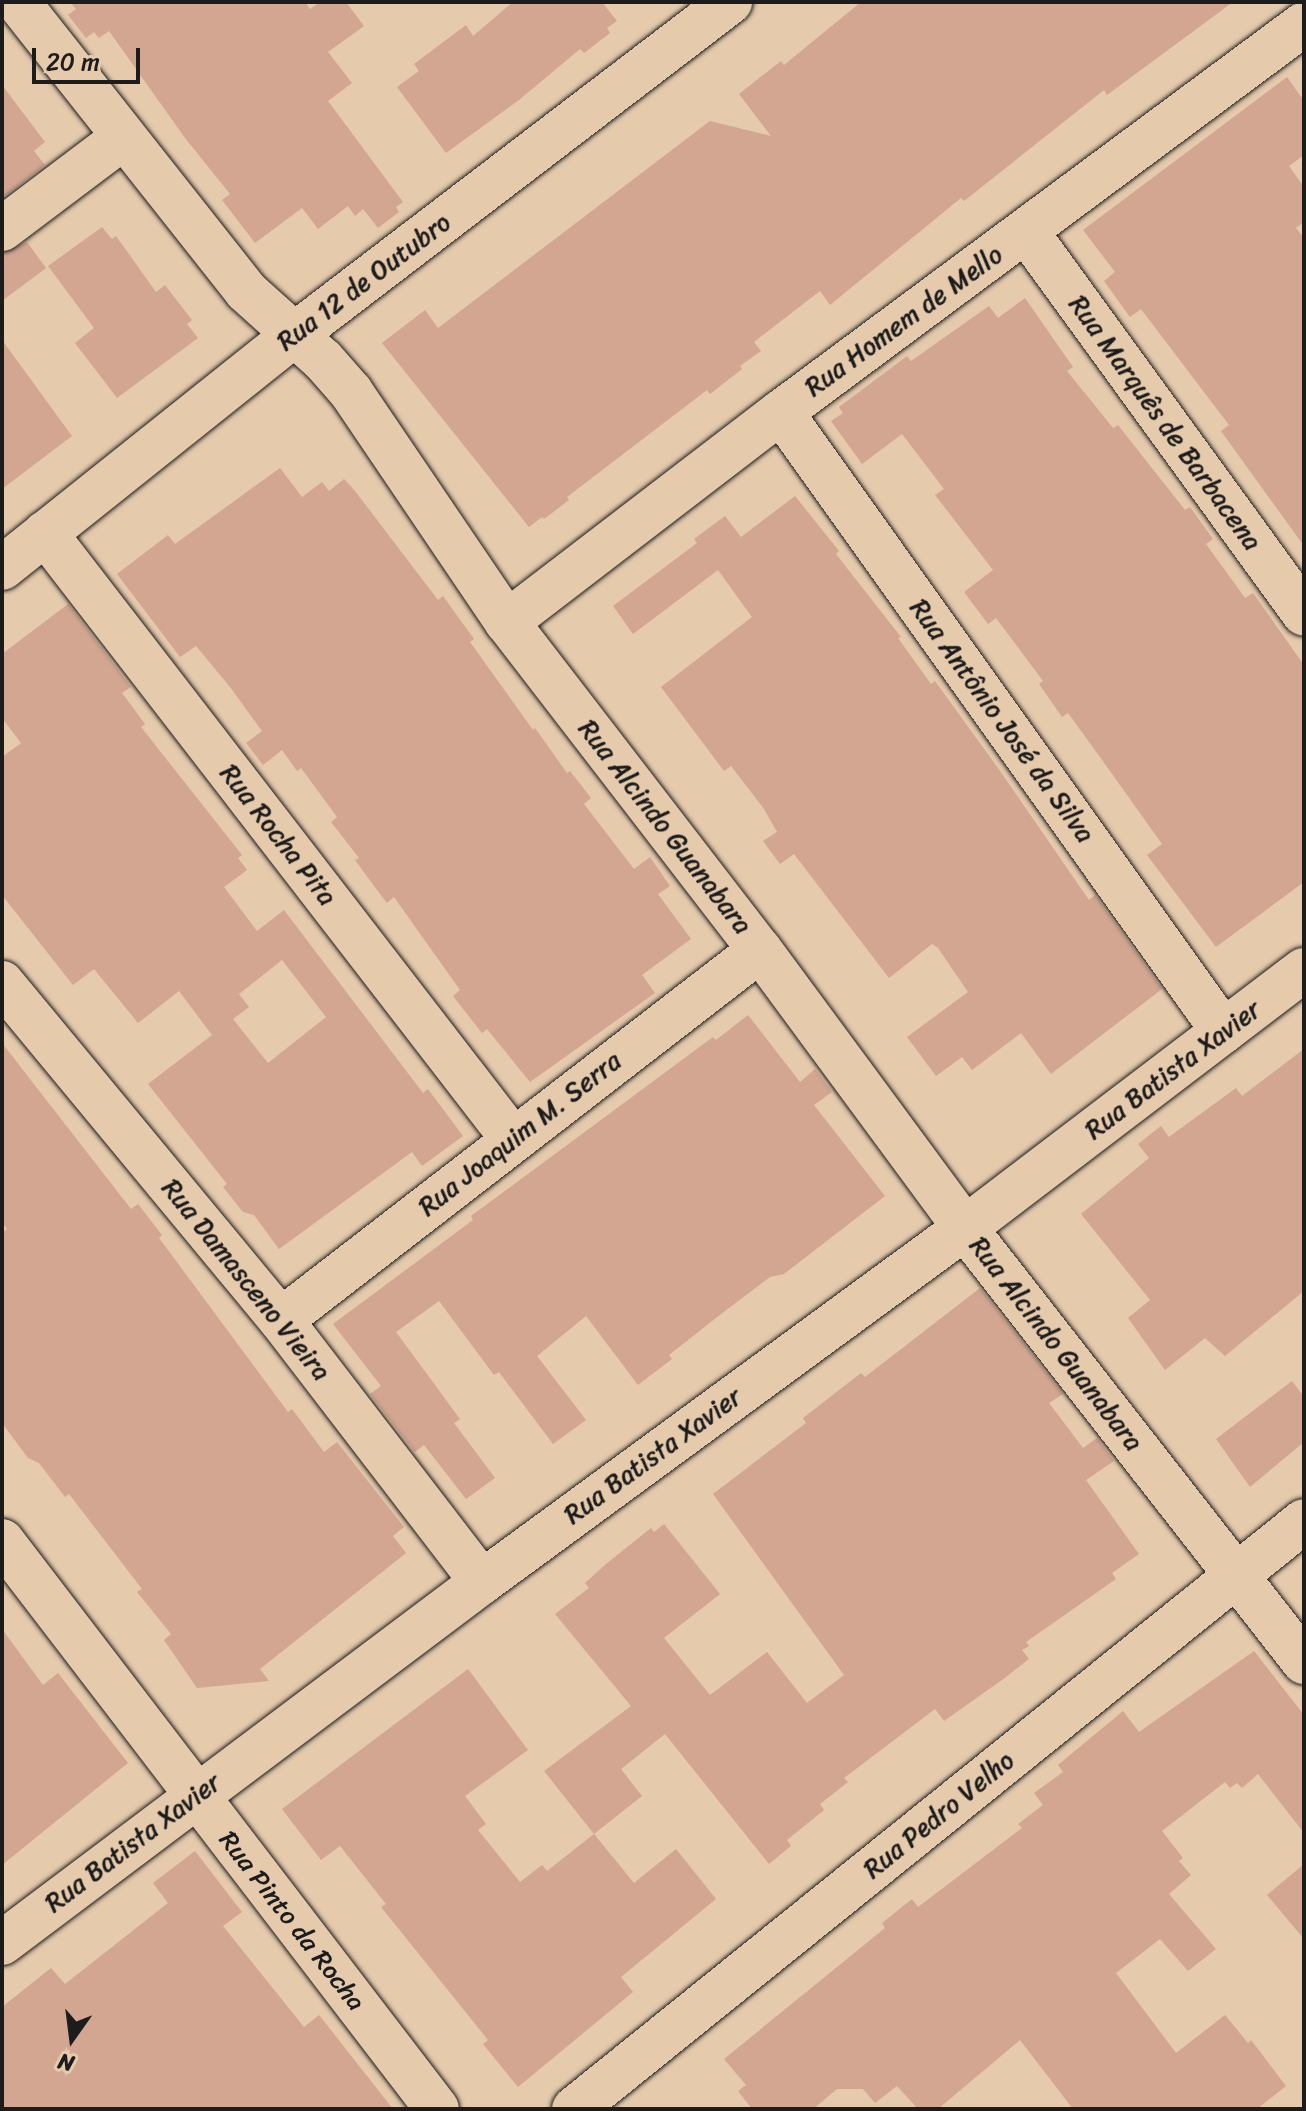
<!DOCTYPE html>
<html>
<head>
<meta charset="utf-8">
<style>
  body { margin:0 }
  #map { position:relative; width:1306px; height:2111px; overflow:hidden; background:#e5caac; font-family:Sriracha,sans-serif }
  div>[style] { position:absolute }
  .building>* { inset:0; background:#d2a691 }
  .roads { filter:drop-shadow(0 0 2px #1c1c1c) drop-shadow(0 0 2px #1c1c1c) }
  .minor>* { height:44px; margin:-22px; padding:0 22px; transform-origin:22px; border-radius:22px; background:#e5caac }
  span { translate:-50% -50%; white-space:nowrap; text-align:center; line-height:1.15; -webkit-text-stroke:7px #e5caac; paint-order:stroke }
  .street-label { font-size:26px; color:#1c1c1c }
  .frame { position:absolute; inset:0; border:4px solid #1c1c1c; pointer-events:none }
  .north { position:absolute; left:32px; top:1999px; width:80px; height:80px; -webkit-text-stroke:6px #e5caac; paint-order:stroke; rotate:194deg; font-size:22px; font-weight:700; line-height:32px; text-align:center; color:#1c1c1c }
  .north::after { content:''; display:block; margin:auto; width:28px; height:36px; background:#1c1c1c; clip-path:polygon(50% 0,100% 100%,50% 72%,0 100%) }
  .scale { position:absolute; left:32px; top:48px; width:108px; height:36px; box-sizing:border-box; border:4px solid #1c1c1c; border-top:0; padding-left:10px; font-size:24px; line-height:28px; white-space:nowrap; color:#1c1c1c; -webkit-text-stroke:6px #e5caac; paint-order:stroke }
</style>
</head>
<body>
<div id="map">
  <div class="building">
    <i style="clip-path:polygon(70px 2px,305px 2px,310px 9px,320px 2px,346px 2px,364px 26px,328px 52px,352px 83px,328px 101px,403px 202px,396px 207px,399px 212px,378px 228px,363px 209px,355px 216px,348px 206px,318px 229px,302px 208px,255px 243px,222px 200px,230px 194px,185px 138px,109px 31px,99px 38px,94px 32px,86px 38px,68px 15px,76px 9px)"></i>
    <i style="clip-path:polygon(513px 2px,602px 2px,617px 21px,607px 28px,610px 33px,584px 53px,580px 49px,519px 100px,446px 153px,397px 87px,419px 71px,414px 64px,466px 25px,473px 36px)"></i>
    <i style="clip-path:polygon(861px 2px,1233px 2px,1107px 95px,1104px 90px,964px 201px,961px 198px,830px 305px,820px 291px,754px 342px,761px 351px,740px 366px,742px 369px,710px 394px,707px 390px,567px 497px,569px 500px,544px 519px,542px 517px,529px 527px,382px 343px,425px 310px,438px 328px,710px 121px,771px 136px,739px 94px,781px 61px,784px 65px)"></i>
    <i style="clip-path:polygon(1287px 77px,1304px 101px,1304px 155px,1289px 166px,1304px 187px,1304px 222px,1296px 228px,1304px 238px,1304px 546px,1221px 431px,1229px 425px,1141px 309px,1130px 317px,1104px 281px,1115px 272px,1083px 230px)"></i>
    <i style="clip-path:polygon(2px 85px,45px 142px,34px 151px,45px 165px,2px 198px)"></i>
    <i style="clip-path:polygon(102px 227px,112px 239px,116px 236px,156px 292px,165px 285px,192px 320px,187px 324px,198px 338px,117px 398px,75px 343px,94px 328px,48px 266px)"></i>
    <i style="clip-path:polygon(27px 242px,46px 268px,2px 301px,2px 253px)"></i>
    <i style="clip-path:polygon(1025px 298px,1073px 367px,1067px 371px,1113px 428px,1118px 425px,1185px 510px,1190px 507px,1213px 539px,1206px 544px,1245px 598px,1253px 593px,1304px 665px,1304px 882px,1216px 947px,1147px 855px,1162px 844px,1100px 757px,1068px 713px,1062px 717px,1039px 684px,1043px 681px,996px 618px,988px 624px,964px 592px,993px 570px,935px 495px,944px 489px,902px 434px,862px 464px,831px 421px,843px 413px,839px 407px,907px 356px,911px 361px,989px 306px,998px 318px)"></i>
    <i style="clip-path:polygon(2px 340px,72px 436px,2px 489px)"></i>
    <i style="clip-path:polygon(280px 468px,302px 497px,322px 482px,329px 491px,344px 479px,355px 491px,438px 600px,443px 596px,474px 639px,470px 642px,533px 730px,535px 728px,567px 773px,570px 771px,591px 798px,584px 804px,634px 869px,650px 857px,670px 886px,658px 894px,691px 939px,642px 975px,655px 993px,530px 1082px,487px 1029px,482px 1033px,453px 996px,460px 990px,394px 897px,387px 903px,377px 890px,355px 860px,359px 858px,331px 822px,337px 817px,301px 768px,297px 771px,282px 750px,263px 765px,246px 743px,262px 731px,230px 687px,196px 646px,180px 657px,117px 574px,168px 535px,175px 544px)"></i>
    <i style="clip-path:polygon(795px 496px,839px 551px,836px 554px,901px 637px,898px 638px,931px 684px,935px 681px,998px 768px,1089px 900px,1095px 895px,1162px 989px,1051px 1074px,1021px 1033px,972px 1070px,962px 1057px,936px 1076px,907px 1037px,968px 992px,938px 948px,932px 944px,889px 978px,794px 854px,780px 864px,763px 841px,777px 832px,764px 809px,731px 766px,724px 771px,661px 687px,752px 617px,718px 570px,633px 634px,613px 606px,697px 543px,694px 539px,725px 516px,741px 537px)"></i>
    <i style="clip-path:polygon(evenodd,68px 604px,131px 687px,122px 693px,145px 724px,141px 727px,242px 855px,238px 858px,247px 870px,224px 887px,257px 931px,284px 910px,423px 1093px,428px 1089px,463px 1136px,422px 1166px,412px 1152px,279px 1249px,254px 1215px,243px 1212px,223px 1187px,227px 1184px,148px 1084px,212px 1035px,179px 991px,138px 1023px,94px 969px,73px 985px,2px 895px,2px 757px,21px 743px,2px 718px,2px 654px,68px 604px,282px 960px,326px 1017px,268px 1063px,233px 1019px,249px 1007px,239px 994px,282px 960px)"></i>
    <i style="clip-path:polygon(748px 1015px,800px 1082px,815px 1069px,832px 1092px,814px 1105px,885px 1196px,784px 1274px,770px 1277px,721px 1314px,669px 1355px,672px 1359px,638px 1385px,586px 1316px,537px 1356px,586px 1420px,553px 1444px,499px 1372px,494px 1375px,439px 1301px,396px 1332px,460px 1419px,454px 1423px,495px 1478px,466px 1499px,424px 1445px,415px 1452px,370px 1394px,381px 1386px,333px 1324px,473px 1220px,471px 1216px,713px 1037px,716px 1040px)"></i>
    <i style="clip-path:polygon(2px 1043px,131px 1209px,138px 1204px,162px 1235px,159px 1238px,288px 1412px,292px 1409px,324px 1452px,337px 1442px,404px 1527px,393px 1536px,406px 1553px,260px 1669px,269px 1681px,197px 1688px,164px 1640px,171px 1634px,137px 1592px,142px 1589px,69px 1494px,65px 1497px,39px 1463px,28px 1458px,2px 1423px,2px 1233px,7px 1229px,2px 1222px)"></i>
    <i style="clip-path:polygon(1304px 1049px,1304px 1291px,1225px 1356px,1205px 1338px,1165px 1370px,1128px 1318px,1150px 1300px,1081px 1214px,1149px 1158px,1138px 1144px,1161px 1126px,1169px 1137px,1236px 1088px,1242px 1096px)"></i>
    <i style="clip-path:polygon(980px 1288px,1063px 1394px,1049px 1403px,1083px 1448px,1097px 1438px,1114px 1461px,1086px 1480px,1139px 1554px,1112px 1573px,1116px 1579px,1026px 1642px,1029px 1646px,1022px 1650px,1029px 1659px,1002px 1680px,944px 1721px,935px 1709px,844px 1778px,848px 1782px,820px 1804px,824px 1810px,787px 1840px,791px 1846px,769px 1864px,665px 1734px,621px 1769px,642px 1796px,594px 1834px,544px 1771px,631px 1706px,555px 1614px,589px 1588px,585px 1583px,606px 1564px,651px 1528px,654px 1532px,664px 1524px,720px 1594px,664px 1638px,710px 1695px,767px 1652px,807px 1703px,844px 1675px,713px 1494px,806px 1423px,803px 1418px,861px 1373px,865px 1377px)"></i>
    <i style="clip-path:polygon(1292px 1381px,1304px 1397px,1304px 1442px,1250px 1487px,1216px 1439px)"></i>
    <i style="clip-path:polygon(2px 1629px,43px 1685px,58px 1673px,128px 1763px,2px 1865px)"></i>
    <i style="clip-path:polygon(1254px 1651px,1304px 1715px,1304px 1833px,1258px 1774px,1242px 1788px,1237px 1783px,1230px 1788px,1225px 1782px,1162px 1831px,1183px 1858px,1179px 1861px,1191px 1875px,1169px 1894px,1216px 1949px,1188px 1971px,1160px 1939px,1116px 1973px,1176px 2053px,1225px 2015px,1248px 2043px,1251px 2040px,1286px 2086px,1257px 2109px,1073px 2109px,1020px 2040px,938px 2109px,918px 2109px,897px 2086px,875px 2103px,863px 2089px,837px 2089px,813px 2109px,752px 2109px,738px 2091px,746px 2085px,724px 2059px,885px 1928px,882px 1923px,912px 1899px,918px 1907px,1022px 1828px,1018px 1824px,1043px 1805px,1034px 1793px,1063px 1772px,1058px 1765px,1123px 1711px,1139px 1732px)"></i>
    <i style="clip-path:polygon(468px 1669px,528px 1750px,465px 1796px,486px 1824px,478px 1830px,520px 1882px,542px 1865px,547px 1871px,594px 1834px,634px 1883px,676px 1849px,716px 1899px,621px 1977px,633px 1992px,518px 2087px,483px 2044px,488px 2040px,381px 1907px,386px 1904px,340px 1846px,321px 1860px,282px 1809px)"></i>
    <i style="clip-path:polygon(195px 1851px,242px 1912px,223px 1926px,304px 2027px,319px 2015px,393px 2109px,2px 2109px,2px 2007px,51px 1968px,65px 1984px,168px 1903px,153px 1883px)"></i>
    <i style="clip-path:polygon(1304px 1864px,1304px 1939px,1267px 1895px)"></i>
  </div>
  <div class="roads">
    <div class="minor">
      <i style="left:18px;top:2px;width:368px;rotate:51.7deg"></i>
      <i style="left:246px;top:291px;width:103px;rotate:41.9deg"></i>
      <i style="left:323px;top:360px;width:43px;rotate:48.8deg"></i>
      <i style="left:351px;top:392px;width:278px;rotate:55.9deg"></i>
      <i style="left:507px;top:622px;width:414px;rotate:52.4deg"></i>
      <i style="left:760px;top:950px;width:345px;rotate:53.6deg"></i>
      <i style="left:965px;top:1228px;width:551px;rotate:52.01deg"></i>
      <i style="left:2px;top:229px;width:153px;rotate:-37deg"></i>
      <i style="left:1026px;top:231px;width:473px;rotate:54deg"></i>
      <i style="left:781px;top:412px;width:761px;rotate:54.47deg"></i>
      <i style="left:45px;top:533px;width:764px;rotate:52.34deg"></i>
      <i style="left:2px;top:568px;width:374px;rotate:-38.6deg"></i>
      <i style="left:294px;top:335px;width:549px;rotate:-37.37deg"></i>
      <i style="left:507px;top:622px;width:345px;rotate:-37.5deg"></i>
      <i style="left:781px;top:412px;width:651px;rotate:-36.57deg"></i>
      <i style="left:2px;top:983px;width:438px;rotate:50.4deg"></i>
      <i style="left:281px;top:1320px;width:330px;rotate:52.5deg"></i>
      <i style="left:281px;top:1320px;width:605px;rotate:-37.68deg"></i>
      <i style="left:2px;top:1541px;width:715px;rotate:52.55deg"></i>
      <i style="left:2px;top:1943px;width:601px;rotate:-36.95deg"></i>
      <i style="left:482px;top:1582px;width:599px;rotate:-36.24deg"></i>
      <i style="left:965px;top:1228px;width:426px;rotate:-37.3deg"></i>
      <i style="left:574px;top:2109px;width:937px;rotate:-38.85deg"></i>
    </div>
  </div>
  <div class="street-label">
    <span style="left:364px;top:282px;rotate:-37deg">Rua 12 de Outubro</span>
    <span style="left:904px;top:321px;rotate:-36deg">Rua Homem de Mello</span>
    <span style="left:1165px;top:423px;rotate:54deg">Rua Marquês de Barbacena</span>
    <span style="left:1002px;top:721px;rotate:54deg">Rua Antônio José da Silva</span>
    <span style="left:665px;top:827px;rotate:52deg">Rua Alcindo Guanabara</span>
    <span style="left:278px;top:835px;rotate:52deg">Rua Rocha Pita</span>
    <span style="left:1173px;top:1070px;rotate:-37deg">Rua Batista Xavier</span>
    <span style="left:520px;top:1134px;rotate:-38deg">Rua Joaquim M. Serra</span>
    <span style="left:246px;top:1280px;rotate:51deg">Rua Damasceno Vieira</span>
    <span style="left:1056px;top:1344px;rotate:52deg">Rua Alcindo Guanabara</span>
    <span style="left:653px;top:1456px;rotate:-36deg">Rua Batista Xavier</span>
    <span style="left:939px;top:1815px;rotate:-39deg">Rua Pedro Velho</span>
    <span style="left:133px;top:1843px;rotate:-37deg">Rua Batista Xavier</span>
    <span style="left:292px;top:1921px;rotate:52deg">Rua Pinto da Rocha</span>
  </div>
  <div class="frame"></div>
  <div class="north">N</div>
  <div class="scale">20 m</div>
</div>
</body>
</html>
